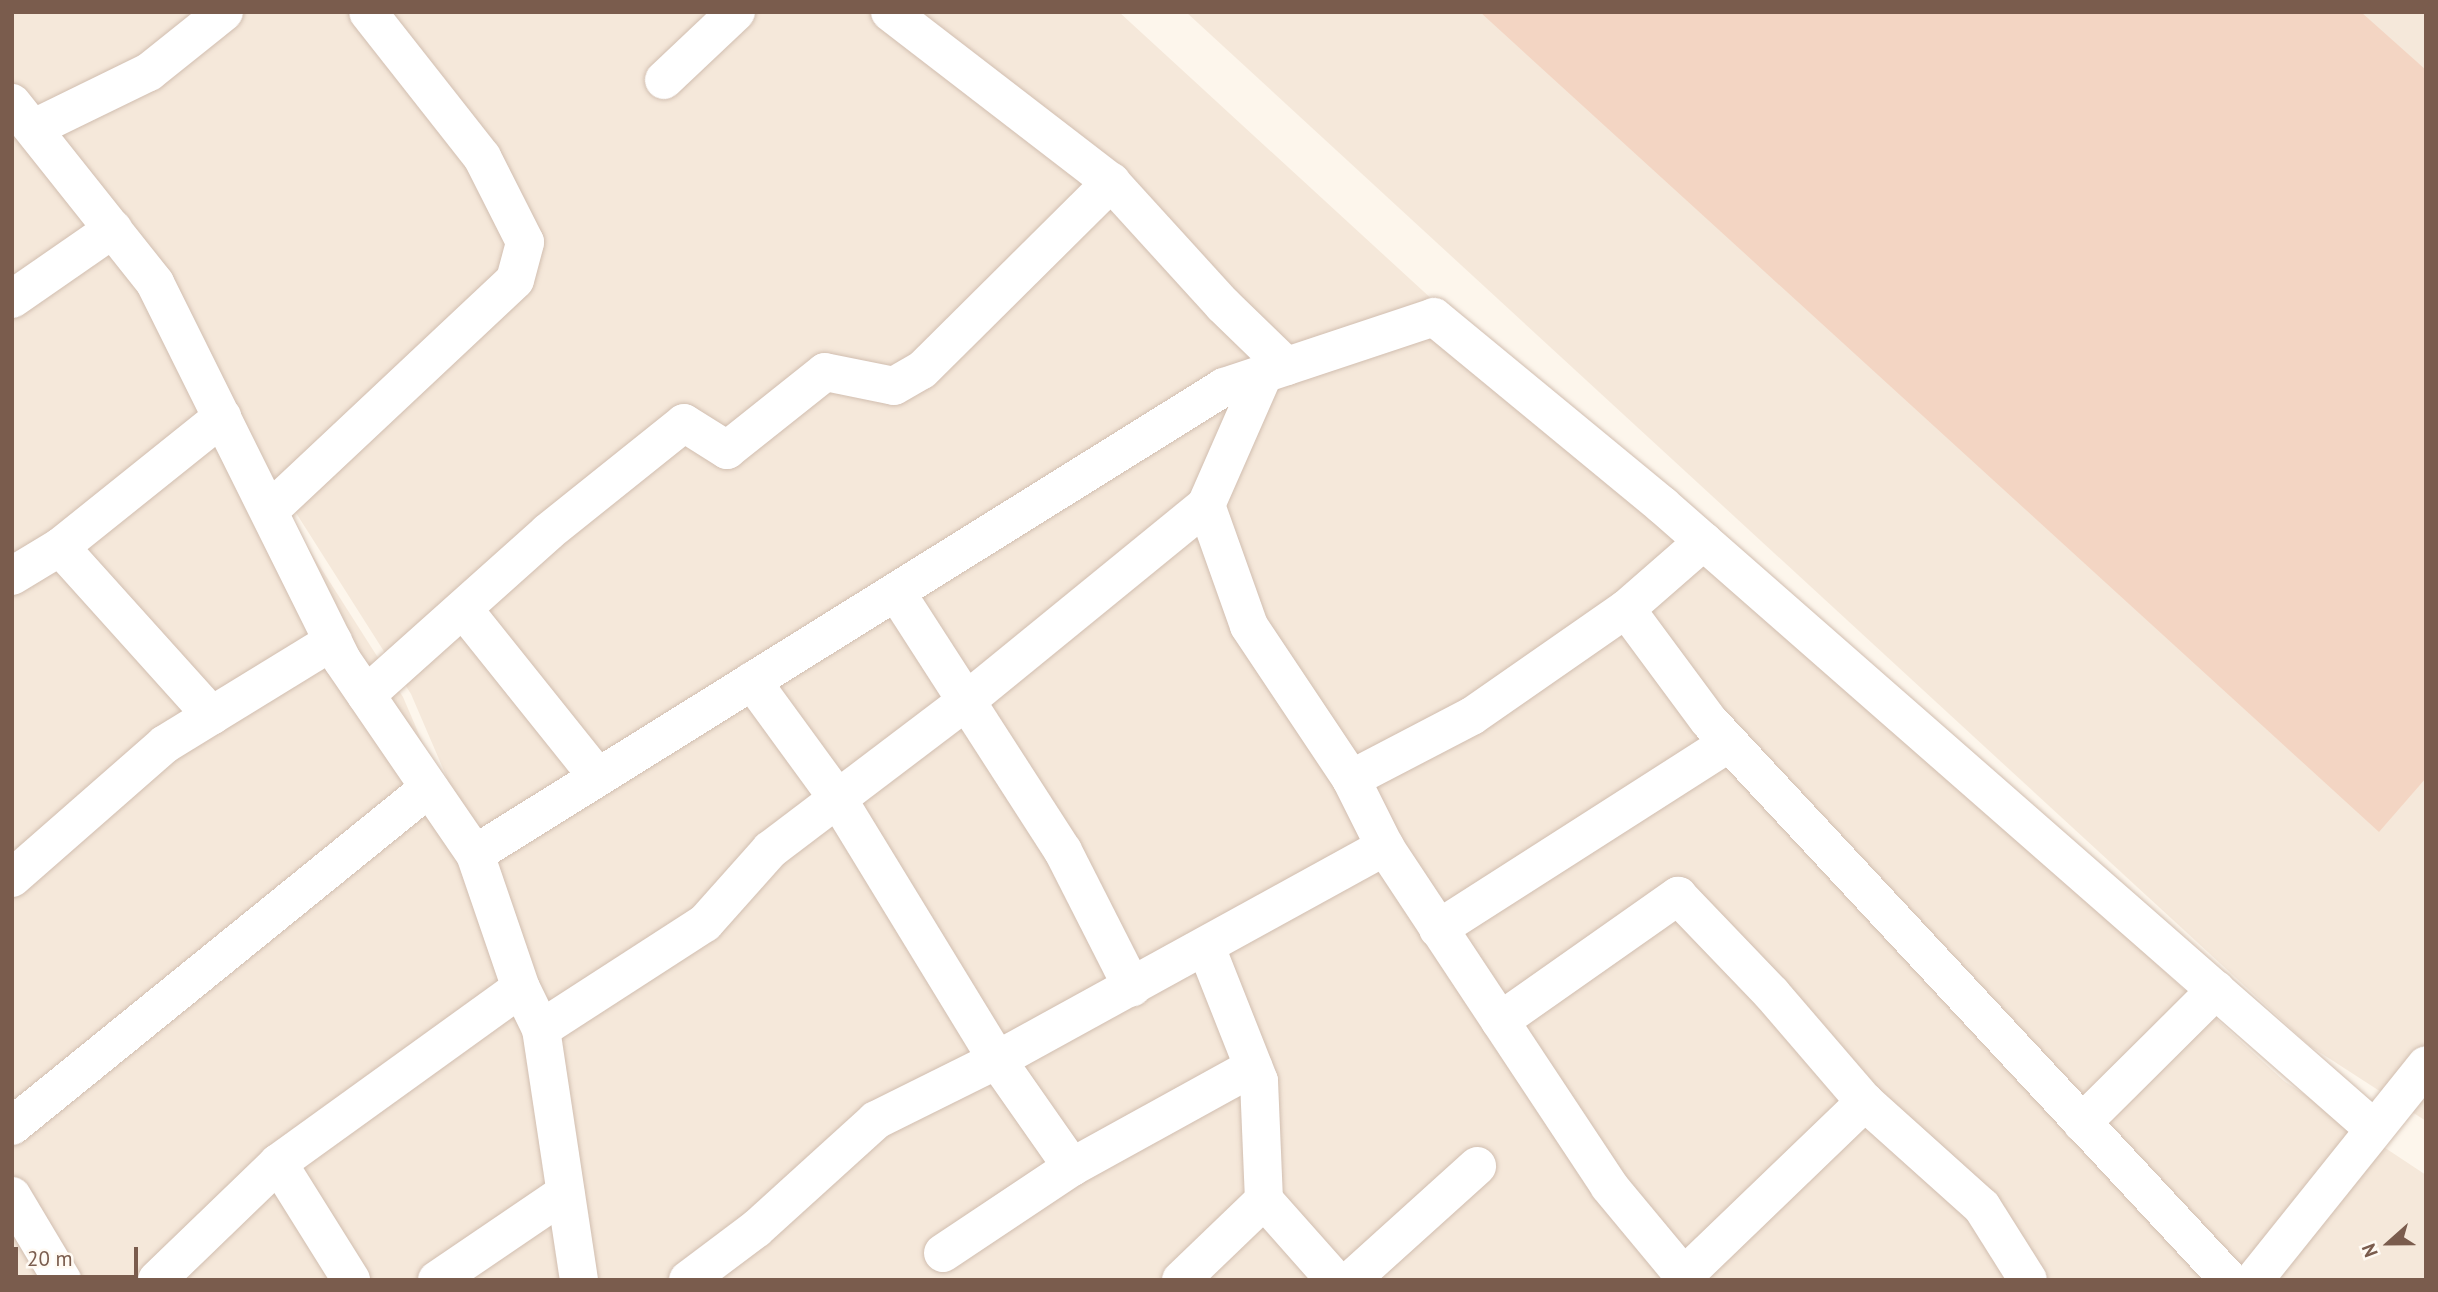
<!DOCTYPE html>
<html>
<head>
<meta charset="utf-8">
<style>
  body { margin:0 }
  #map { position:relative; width:2438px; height:1292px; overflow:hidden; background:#fdf6ec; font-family:"PT Sans",sans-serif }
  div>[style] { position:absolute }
  .residential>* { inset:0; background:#f5e8da }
  .building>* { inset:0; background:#f3d5c3 }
  .roads { filter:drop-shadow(0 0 2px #d1beb0) drop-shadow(0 0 2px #d1beb0) }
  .minor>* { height:38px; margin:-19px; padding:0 19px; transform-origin:19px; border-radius:19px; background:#fff }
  span { translate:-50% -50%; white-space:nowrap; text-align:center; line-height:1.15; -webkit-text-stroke:5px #fffaf3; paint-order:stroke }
  .frame { position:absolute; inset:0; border:14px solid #7a5c4d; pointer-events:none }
  .north { position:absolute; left:2354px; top:1208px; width:70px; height:70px; -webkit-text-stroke:5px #fffaf3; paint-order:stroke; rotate:249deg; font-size:19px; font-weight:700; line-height:28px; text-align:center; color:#7a5c4d }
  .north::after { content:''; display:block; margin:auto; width:24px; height:32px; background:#7a5c4d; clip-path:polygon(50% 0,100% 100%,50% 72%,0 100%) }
  .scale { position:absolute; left:14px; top:1247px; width:124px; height:32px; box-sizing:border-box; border:4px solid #7a5c4d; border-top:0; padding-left:9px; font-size:21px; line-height:24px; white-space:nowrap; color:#7a5c4d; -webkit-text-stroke:5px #fffaf3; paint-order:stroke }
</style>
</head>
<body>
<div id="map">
  <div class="residential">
    <i style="clip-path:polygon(12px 12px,1119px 12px,2284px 1081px,2426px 1175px,2426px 1280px,590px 1280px,545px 1006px,411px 694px,91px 190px,12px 119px)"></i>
    <i style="clip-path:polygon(1186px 12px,2426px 12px,2426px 1121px,2310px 1046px)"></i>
    <i style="clip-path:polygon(12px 131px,84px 196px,403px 697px,537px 1009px,581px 1280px,12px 1280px)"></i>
  </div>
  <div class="building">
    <i style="clip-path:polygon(1480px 12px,2361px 12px,2426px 70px,2426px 778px,2379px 832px)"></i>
  </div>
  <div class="roads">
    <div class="minor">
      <i style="left:890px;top:12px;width:279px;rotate:37.6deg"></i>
      <i style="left:1111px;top:182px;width:166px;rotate:47.7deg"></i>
      <i style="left:1223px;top:305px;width:88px;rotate:44.1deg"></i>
      <i style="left:664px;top:80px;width:99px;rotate:-43.4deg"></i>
      <i style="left:12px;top:103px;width:230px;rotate:51.5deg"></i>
      <i style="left:155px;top:283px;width:421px;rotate:63.6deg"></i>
      <i style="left:342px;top:660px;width:235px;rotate:55.6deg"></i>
      <i style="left:475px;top:854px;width:142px;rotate:71.1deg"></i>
      <i style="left:521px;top:988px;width:46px;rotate:64deg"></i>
      <i style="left:541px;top:1029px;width:254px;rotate:81.4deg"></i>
      <i style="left:34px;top:128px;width:128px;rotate:-26deg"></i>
      <i style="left:149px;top:72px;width:96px;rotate:-38.7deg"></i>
      <i style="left:12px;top:299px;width:123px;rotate:-34.7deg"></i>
      <i style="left:1264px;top:373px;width:144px;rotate:113.7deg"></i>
      <i style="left:1206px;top:505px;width:128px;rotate:70.4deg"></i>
      <i style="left:1249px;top:626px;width:184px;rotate:56.3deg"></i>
      <i style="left:1351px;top:779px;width:76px;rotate:63.4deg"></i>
      <i style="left:1385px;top:847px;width:406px;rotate:56.5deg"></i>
      <i style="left:1609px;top:1186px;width:122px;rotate:50.3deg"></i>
      <i style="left:269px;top:511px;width:337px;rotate:-43.2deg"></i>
      <i style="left:515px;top:280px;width:39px;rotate:-75deg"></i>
      <i style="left:525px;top:242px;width:95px;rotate:-116.8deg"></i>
      <i style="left:482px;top:157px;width:184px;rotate:-128.2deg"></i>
      <i style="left:60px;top:547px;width:227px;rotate:48deg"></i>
      <i style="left:12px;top:576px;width:56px;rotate:-31.1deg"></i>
      <i style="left:60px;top:547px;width:208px;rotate:-38.7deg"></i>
      <i style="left:896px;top:592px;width:308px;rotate:57.2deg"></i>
      <i style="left:1063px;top:851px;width:153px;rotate:63.1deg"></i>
      <i style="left:1626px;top:609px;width:139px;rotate:53.5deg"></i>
      <i style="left:1709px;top:721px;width:763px;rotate:47.07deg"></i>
      <i style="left:464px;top:610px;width:214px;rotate:51.3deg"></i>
      <i style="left:752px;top:681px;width:142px;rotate:53.9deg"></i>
      <i style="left:836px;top:796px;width:309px;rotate:58.6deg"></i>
      <i style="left:997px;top:1060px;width:131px;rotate:55deg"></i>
      <i style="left:366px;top:695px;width:244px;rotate:-41.8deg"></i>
      <i style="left:548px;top:532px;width:174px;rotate:-38.7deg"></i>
      <i style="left:684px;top:423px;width:51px;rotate:32.1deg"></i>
      <i style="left:727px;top:450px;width:125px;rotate:-38.5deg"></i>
      <i style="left:825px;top:372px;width:70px;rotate:11.5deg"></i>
      <i style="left:894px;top:386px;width:32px;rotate:-30deg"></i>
      <i style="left:922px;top:370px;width:267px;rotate:-44.8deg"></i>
      <i style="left:1351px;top:779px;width:136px;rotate:-27.5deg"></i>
      <i style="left:1472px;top:716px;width:188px;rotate:-34.8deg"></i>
      <i style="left:1626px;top:609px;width:103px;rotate:-41.1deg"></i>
      <i style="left:475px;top:854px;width:883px;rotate:-31.94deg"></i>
      <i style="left:1224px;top:387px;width:221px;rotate:-18.4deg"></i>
      <i style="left:1434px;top:317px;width:296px;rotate:39.5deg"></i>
      <i style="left:1662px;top:505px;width:947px;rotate:41.23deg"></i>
      <i style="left:12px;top:878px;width:203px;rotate:-41.2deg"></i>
      <i style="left:165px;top:744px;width:197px;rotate:-31.5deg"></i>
      <i style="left:1438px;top:929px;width:345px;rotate:-32.6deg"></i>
      <i style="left:1206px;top:947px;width:144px;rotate:68.4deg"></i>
      <i style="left:1259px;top:1081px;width:119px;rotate:87.6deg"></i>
      <i style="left:1264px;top:1200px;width:107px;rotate:48.4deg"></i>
      <i style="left:1500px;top:1021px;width:218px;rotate:-35.1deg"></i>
      <i style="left:1678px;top:896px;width:136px;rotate:46.2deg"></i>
      <i style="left:1772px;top:994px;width:143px;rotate:49.3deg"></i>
      <i style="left:1865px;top:1102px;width:157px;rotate:41.9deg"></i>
      <i style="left:1982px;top:1207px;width:86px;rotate:57.8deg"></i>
      <i style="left:541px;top:1029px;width:195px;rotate:-32.9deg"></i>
      <i style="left:705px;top:923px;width:98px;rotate:-48.3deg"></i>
      <i style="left:770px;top:850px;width:246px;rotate:-37.2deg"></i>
      <i style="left:966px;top:701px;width:310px;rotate:-39.2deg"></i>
      <i style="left:2082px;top:1123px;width:189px;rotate:-44.8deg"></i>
      <i style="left:12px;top:1126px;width:537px;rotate:-39.03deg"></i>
      <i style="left:278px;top:1163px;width:138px;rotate:58deg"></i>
      <i style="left:12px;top:1196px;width:98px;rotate:59.2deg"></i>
      <i style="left:943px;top:1253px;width:155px;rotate:-33.7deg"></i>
      <i style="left:1072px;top:1167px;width:207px;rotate:-28.9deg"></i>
      <i style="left:1685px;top:1275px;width:250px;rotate:-43.9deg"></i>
      <i style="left:157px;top:1280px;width:168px;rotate:-44deg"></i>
      <i style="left:278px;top:1163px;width:299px;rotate:-35.8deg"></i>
      <i style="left:437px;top:1280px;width:155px;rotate:-34.2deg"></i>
      <i style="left:688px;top:1280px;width:85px;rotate:-36.9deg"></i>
      <i style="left:756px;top:1229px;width:162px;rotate:-42.2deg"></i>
      <i style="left:876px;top:1120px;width:135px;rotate:-26.4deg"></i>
      <i style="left:997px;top:1060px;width:443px;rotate:-28.8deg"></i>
      <i style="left:1181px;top:1280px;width:115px;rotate:-43.9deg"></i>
      <i style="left:1351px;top:1280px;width:170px;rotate:-42.1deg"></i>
      <i style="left:2254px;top:1280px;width:275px;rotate:-51.3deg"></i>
    </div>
  </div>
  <div class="frame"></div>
  <div class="north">N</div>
  <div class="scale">20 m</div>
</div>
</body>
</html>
